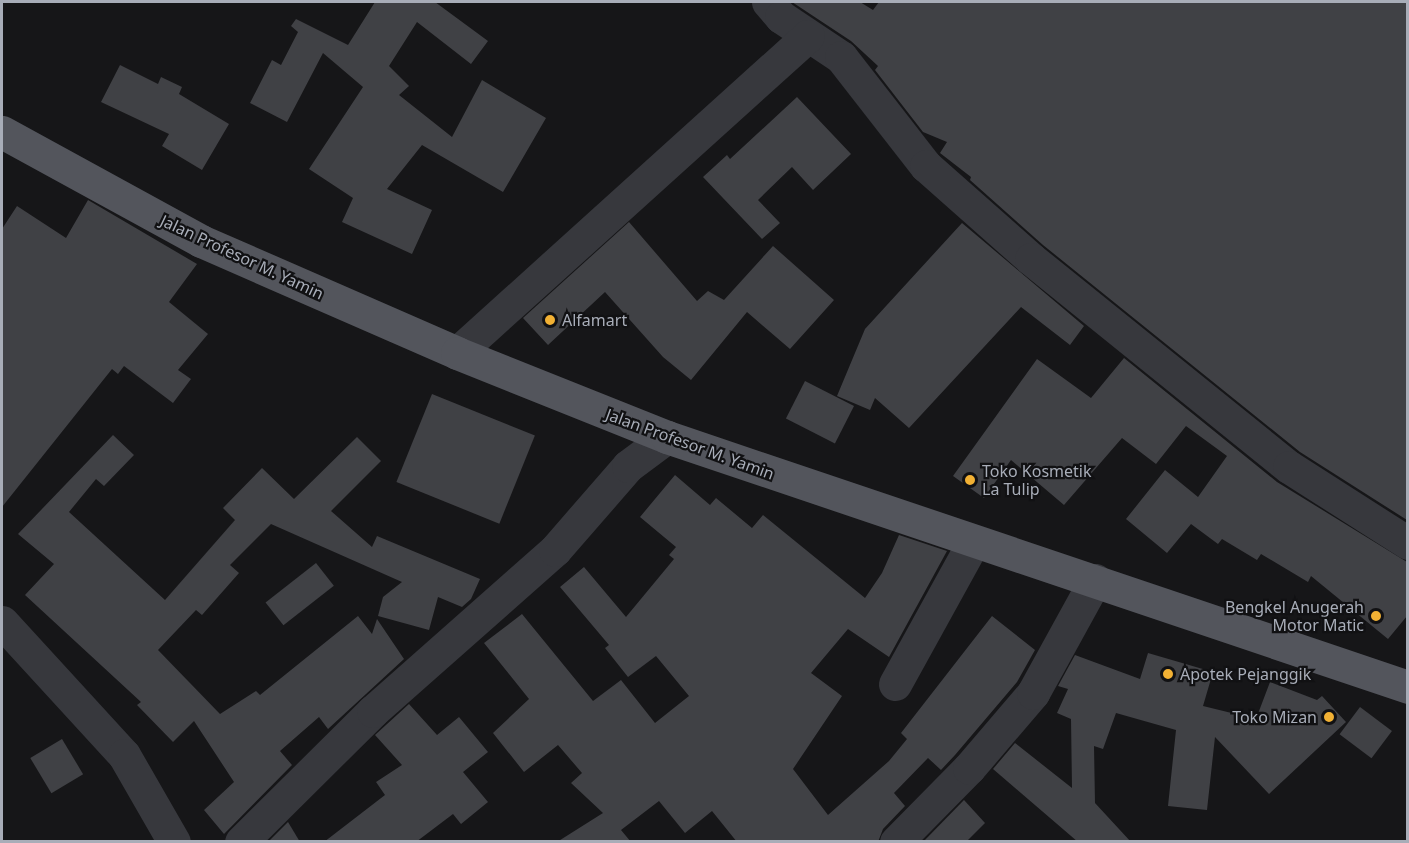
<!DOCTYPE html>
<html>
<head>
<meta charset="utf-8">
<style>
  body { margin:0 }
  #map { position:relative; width:1409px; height:843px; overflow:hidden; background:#161618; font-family:"Noto Sans",sans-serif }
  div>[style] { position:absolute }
  .building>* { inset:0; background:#404145; transform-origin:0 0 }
  .minor>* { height:33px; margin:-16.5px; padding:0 16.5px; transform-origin:16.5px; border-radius:16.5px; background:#37383d }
  .major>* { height:33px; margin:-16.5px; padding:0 16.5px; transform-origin:16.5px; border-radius:16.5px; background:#53555c }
  .dots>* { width:16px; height:16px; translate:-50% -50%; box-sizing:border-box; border:3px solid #111113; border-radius:50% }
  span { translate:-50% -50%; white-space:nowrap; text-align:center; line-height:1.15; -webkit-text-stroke:4.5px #111113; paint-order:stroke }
  .street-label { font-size:16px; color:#a8adb8 }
  .poi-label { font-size:16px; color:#a8adb8 }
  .left { translate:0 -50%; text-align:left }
  .right { translate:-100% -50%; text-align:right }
  .frame { position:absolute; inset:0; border:3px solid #a8adb8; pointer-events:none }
</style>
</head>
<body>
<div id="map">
  <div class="building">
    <i style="clip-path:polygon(375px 2px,435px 2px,488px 41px,471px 64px,417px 22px,389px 66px,409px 86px,399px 95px,452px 137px,482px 80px,546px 118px,503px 192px,422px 145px,387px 189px,432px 210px,412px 254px,342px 222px,353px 198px,309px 169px,363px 87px,323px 53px,287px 122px,250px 103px,272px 60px,281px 65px,298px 32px,291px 26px,296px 19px,348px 45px)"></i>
    <i style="clip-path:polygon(792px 2px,860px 2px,873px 10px,879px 2px,1407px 2px,1407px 520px,1300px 452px,1043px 245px,970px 180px,971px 177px,940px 153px,947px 142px,923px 132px,875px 70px,878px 66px,851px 41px)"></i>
    <i style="clip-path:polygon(120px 65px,158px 84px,161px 77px,182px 87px,179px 94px,229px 124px,202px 170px,162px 146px,169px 134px,101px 102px)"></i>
    <i style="clip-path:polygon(797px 97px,851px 154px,813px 190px,792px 167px,758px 200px,780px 223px,762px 239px,703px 177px,727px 155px,730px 159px)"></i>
    <i style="clip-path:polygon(88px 200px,197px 264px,169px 302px,208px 334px,178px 370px,191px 379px,173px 403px,124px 366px,118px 374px,112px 369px,2px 507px,2px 229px,17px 206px,66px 238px)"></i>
    <i style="clip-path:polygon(629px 222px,697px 301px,708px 291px,724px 300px,773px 246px,834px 300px,790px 349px,747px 312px,691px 380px,663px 357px,605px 292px,548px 345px,523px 318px)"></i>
    <i style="clip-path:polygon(962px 223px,1084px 326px,1070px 345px,1021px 307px,909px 428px,875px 398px,870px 410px,837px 396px,865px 329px)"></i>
    <i style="clip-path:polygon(1124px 358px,1277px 482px,1407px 562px,1407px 616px,1388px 639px,1311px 576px,1308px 582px,1261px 554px,1257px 560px,1222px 539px,1218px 544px,1191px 524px,1167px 553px,1126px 519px,1165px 470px,1198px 497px,1227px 456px,1186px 426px,1156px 464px,1122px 438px,1064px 505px,1011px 460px,984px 498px,953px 476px,1037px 359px,1091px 398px)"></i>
    <i style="left:805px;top:381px;width:55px;height:42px;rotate:27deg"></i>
    <i style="left:432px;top:394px;width:111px;height:95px;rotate:22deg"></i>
    <i style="clip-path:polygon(113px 435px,134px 455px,104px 486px,96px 479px,69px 512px,165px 600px,235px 520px,223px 508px,262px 468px,294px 499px,357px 437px,381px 461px,331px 511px,372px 547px,377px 536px,480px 579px,471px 599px,462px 607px,438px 597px,429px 630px,378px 616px,383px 597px,402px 582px,271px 524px,230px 565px,239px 573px,202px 615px,196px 610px,158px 650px,220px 714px,256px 691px,260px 695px,358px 616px,372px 634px,377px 619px,404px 659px,328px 729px,319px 717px,280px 751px,292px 765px,224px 834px,204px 810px,234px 782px,194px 721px,173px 742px,137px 705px,141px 702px,25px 595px,54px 564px,18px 534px)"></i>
    <i style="clip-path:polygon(675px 475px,710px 505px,716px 498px,752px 528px,763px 515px,865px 598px,882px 573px,899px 535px,947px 551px,889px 657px,848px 629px,811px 673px,842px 696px,793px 769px,828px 815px,889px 761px,907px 739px,901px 733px,992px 616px,1035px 650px,1017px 682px,955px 755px,941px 770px,928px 758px,894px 793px,905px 806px,883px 829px,878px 842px,737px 842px,712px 811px,685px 833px,659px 801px,621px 830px,631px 842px,557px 842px,603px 813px,571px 783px,582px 773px,558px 745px,524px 772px,493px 733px,529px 699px,484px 643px,522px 614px,593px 701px,621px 680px,655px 723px,689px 696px,656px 656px,628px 677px,605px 648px,609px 645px,560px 587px,584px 567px,626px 617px,674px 559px,669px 555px,676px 547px,640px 517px)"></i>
    <i style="left:316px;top:563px;width:29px;height:64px;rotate:52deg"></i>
    <i style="clip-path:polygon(1148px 653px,1213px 672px,1203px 706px,1256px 719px,1270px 682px,1317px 700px,1322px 696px,1346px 722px,1269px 794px,1215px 737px,1207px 810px,1168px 806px,1176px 730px,1116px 713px,1103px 749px,1094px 746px,1095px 803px,1131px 842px,1078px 842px,993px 769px,1015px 743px,1072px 788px,1071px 719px,1057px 713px,1068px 689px,1058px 686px,1075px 655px,1140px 679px)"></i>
    <i style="clip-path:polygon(409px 704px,437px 735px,459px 717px,488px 752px,463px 772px,488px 802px,461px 824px,453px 814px,416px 842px,324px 842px,385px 795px,376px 782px,402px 765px,375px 735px)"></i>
    <i style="left:1360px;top:707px;width:40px;height:34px;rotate:37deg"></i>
    <i style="left:62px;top:739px;width:41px;height:37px;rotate:59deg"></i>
    <i style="clip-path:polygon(964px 800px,985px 823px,966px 842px,923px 842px)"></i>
    <i style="clip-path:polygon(288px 822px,300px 842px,268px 842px)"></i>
  </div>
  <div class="minor">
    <i style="left:768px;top:2px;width:20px;rotate:49deg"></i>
    <i style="left:781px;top:17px;width:72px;rotate:33.7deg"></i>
    <i style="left:841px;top:57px;width:138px;rotate:52.1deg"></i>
    <i style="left:926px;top:166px;width:140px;rotate:41.5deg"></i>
    <i style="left:1031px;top:259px;width:331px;rotate:38.9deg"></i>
    <i style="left:1289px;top:467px;width:141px;rotate:32.6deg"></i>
    <i style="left:457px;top:353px;width:473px;rotate:-42.1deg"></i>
    <i style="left:2px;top:622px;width:180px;rotate:47.5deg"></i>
    <i style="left:124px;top:755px;width:100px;rotate:60.1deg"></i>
    <i style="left:895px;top:684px;width:163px;rotate:-61.1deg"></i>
    <i style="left:241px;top:842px;width:186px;rotate:-44.8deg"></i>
    <i style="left:373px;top:711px;width:243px;rotate:-41.5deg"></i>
    <i style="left:555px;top:550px;width:111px;rotate:-49deg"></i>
    <i style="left:628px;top:466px;width:49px;rotate:-36.6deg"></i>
    <i style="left:896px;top:842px;width:104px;rotate:-45.4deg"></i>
    <i style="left:969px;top:768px;width:99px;rotate:-49.5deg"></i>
    <i style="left:1033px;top:693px;width:129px;rotate:-61.2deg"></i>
  </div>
  <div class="major">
    <i style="left:2px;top:132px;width:227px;rotate:28.7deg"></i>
    <i style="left:201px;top:241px;width:279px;rotate:23.6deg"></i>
    <i style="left:457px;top:353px;width:226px;rotate:21.8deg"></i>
    <i style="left:667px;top:437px;width:782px;rotate:18.64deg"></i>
  </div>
  <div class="dots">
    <i style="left:550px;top:320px;background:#f2b134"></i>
    <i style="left:970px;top:480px;background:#f2b134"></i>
    <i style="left:1376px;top:616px;background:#f2b134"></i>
    <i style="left:1168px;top:674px;background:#f2b134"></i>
    <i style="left:1329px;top:717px;background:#f2b134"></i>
  </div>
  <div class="street-label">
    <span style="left:242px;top:257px;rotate:25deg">Jalan Profesor M. Yamin</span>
    <span style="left:690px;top:444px;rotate:20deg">Jalan Profesor M. Yamin</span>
  </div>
  <div class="poi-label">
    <span class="left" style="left:562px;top:320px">Alfamart</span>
    <span class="left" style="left:982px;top:480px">Toko Kosmetik<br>La Tulip</span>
    <span class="right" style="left:1364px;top:616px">Bengkel Anugerah<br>Motor Matic</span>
    <span class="left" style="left:1180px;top:674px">Apotek Pejanggik</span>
    <span class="right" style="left:1317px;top:717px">Toko Mizan</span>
  </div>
  <div class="frame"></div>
</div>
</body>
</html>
